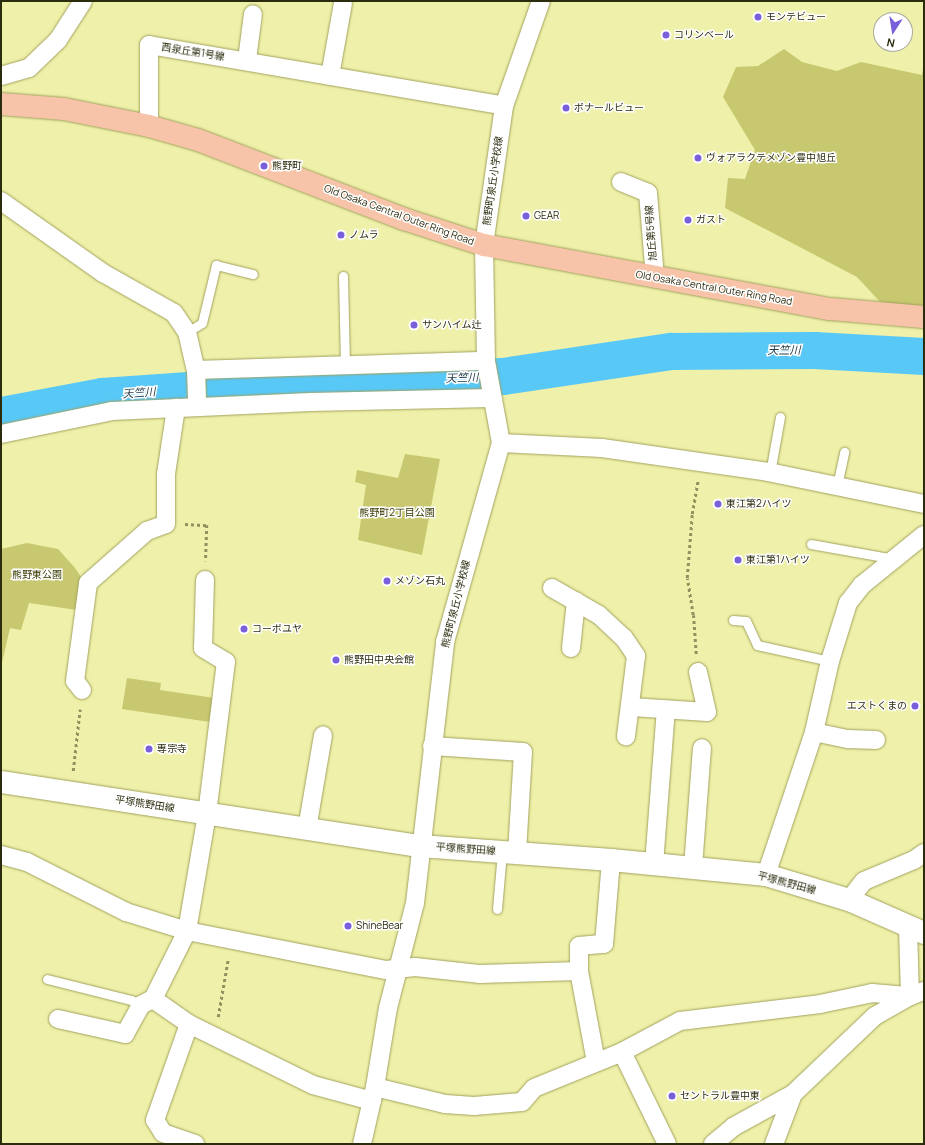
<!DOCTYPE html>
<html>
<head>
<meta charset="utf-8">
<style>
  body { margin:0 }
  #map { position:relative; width:925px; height:1145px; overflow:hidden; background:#eff0a9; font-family:Manrope,"Noto Sans JP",sans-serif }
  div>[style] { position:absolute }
  .green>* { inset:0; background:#c7c86f }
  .river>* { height:37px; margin:-18.5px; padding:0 18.5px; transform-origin:18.5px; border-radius:18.5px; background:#58c8f7 }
  .path>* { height:2.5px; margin-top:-1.25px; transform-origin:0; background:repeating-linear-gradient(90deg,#91915f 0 3px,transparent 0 6px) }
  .roads { filter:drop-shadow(0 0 1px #a1a25e) drop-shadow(0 0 1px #a1a25e) }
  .lane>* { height:9px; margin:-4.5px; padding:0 4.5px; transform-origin:4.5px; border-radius:4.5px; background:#fff }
  .street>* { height:18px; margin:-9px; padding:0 9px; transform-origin:9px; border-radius:9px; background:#fff }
  .secondary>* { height:22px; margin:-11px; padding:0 11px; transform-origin:11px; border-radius:11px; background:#fff }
  .primary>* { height:22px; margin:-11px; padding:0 11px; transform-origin:11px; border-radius:11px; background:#f7c4a9 }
  .dots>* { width:11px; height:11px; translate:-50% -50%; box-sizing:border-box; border:2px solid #fff; border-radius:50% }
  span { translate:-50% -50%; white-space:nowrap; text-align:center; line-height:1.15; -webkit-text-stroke:3px #fff; paint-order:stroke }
  .poi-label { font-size:10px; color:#2b2b0e }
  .left { translate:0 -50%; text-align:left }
  .right { translate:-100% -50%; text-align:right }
  .street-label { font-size:10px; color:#2b2b0e }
  .park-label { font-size:10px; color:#393900 }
  .water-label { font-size:11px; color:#233c47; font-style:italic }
  .frame { position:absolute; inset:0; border:2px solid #2b2b0e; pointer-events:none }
  .north { position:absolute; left:873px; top:12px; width:40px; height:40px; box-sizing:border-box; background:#fff; border:1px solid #aaaa9f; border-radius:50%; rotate:192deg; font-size:11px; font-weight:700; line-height:16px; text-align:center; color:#2b2b0e }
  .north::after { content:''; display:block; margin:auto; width:14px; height:18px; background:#795fd9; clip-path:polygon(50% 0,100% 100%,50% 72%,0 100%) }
</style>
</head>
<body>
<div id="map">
  <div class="green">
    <i style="clip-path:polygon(784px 49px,802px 62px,837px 71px,861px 62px,922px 75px,924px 63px,924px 306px,882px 304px,857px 277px,725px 208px,728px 178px,745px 179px,755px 150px,723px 97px,736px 67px,758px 66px)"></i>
    <i style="clip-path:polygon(405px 454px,440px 459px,422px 555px,358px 540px,366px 485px,355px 482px,357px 470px,398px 478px)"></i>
    <i style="clip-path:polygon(27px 543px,58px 549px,75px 568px,83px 580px,77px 610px,29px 603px,21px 630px,10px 628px,1px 667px,1px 549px)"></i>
    <i style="clip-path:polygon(127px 678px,161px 683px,160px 690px,214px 698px,210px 722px,122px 709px)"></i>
  </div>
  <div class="river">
    <i style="left:1px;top:415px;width:103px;rotate:-10.7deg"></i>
    <i style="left:102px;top:396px;width:158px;rotate:-4deg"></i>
    <i style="left:260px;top:385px;width:243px;rotate:-2.1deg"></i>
    <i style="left:503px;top:376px;width:170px;rotate:-8.5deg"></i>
    <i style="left:671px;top:351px;width:143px;rotate:-0.4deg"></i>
    <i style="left:814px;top:350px;width:110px;rotate:3.1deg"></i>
  </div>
  <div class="path">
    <i style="left:185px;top:524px;width:22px;rotate:3deg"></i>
    <i style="left:207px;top:525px;width:36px;rotate:92deg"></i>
    <i style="left:696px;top:654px;width:39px;rotate:-94deg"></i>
    <i style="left:693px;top:615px;width:37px;rotate:-99deg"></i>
    <i style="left:687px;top:578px;width:64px;rotate:-85.5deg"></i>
    <i style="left:692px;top:514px;width:35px;rotate:-80deg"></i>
    <i style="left:73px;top:771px;width:62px;rotate:-83.6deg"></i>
    <i style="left:218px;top:1017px;width:59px;rotate:-80.2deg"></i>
  </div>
  <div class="roads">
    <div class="lane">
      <i style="left:343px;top:276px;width:89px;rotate:88.7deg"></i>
      <i style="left:187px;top:332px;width:17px;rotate:-31deg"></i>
      <i style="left:202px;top:323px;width:60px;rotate:-76.4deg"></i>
      <i style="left:216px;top:265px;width:38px;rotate:14deg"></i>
      <i style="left:770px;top:473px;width:57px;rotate:-79.9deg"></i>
      <i style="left:837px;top:486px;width:35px;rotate:-78deg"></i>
      <i style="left:811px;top:544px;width:84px;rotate:10.2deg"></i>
      <i style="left:733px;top:620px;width:13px;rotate:4deg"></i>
      <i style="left:746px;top:621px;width:26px;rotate:65deg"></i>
      <i style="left:757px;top:645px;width:75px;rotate:12.4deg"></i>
      <i style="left:497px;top:909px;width:57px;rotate:-85deg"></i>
      <i style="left:47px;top:979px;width:87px;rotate:14deg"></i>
      <i style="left:131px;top:1000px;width:11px;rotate:27deg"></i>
    </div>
    <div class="street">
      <i style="left:247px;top:60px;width:46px;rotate:-82.6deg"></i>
      <i style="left:1px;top:76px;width:29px;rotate:-16deg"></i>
      <i style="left:29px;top:68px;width:40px;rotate:-44deg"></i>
      <i style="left:58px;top:40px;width:46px;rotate:-57.3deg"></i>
      <i style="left:330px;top:76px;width:74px;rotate:-79.9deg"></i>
      <i style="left:149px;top:126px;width:81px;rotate:-90deg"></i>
      <i style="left:149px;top:45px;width:360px;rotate:9.7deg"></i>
      <i style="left:621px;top:182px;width:29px;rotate:22deg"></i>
      <i style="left:648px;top:193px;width:85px;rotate:85.3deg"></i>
      <i style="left:1px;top:201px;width:125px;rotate:35.2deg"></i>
      <i style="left:103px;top:273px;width:81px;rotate:29.4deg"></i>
      <i style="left:174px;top:313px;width:23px;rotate:56deg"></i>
      <i style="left:187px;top:332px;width:39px;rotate:77deg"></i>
      <i style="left:196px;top:370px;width:290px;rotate:-1.8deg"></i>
      <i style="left:196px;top:370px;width:36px;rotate:88deg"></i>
      <i style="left:1px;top:434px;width:113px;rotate:-11.7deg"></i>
      <i style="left:112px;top:411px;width:199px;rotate:-2.6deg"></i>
      <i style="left:311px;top:402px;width:181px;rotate:-1.3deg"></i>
      <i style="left:501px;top:443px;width:101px;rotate:2.8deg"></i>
      <i style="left:602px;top:448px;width:168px;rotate:8.2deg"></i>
      <i style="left:768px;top:472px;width:159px;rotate:11.6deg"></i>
      <i style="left:552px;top:588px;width:54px;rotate:29.9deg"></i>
      <i style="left:599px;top:615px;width:34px;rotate:43deg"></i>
      <i style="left:624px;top:638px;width:22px;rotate:56deg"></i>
      <i style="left:636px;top:656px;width:81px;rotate:97.1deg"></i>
      <i style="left:571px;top:648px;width:47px;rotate:-83.9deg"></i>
      <i style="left:82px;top:690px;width:11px;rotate:-128deg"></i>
      <i style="left:75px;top:681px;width:99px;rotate:-82.4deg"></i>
      <i style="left:88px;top:583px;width:79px;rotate:-41.4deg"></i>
      <i style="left:147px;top:531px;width:20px;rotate:-20deg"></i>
      <i style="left:166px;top:524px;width:50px;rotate:-90deg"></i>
      <i style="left:166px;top:474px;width:67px;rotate:-81.4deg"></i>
      <i style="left:632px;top:707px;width:75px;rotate:3.8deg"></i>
      <i style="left:707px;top:712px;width:41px;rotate:-102.7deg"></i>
      <i style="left:814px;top:732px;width:35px;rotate:12deg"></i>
      <i style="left:848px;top:739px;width:28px;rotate:2deg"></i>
      <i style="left:432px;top:746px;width:91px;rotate:3.8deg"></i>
      <i style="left:523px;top:752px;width:101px;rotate:93.4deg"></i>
      <i style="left:307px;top:829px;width:95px;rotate:-80.3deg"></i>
      <i style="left:1px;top:855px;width:27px;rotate:15deg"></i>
      <i style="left:27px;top:862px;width:111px;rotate:26.8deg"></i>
      <i style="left:126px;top:912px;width:64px;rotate:17.3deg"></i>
      <i style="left:187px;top:931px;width:203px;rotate:11.1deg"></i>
      <i style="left:386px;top:970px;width:29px;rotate:-6deg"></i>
      <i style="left:415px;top:967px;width:64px;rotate:6.2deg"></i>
      <i style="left:479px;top:974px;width:100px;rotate:-1.7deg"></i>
      <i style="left:654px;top:864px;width:155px;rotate:-85.6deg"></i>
      <i style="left:693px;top:867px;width:119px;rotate:-85.7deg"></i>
      <i style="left:766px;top:875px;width:151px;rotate:-71.4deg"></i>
      <i style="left:814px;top:732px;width:73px;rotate:-77.3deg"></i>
      <i style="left:830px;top:661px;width:61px;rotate:-72.8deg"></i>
      <i style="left:848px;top:603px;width:23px;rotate:-52deg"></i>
      <i style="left:862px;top:585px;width:80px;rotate:-38.9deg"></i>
      <i style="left:849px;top:900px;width:24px;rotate:-52deg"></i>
      <i style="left:864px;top:881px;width:54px;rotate:-22.8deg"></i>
      <i style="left:914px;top:860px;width:12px;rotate:-35deg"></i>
      <i style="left:153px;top:999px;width:44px;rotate:34.8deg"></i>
      <i style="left:189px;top:1024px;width:138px;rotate:26.2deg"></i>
      <i style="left:313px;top:1085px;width:61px;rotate:15.2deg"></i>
      <i style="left:58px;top:1019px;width:69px;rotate:12.6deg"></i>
      <i style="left:125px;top:1034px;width:33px;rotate:-61deg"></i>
      <i style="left:141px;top:1005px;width:13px;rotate:-27deg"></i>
      <i style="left:153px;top:999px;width:76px;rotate:-63.4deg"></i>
      <i style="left:187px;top:931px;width:119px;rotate:-80.3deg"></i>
      <i style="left:207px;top:814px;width:153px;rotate:-82.9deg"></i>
      <i style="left:226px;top:662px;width:27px;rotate:-149deg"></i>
      <i style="left:203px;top:648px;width:68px;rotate:-88.3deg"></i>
      <i style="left:189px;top:1024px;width:102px;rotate:109.5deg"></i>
      <i style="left:155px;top:1120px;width:15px;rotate:58deg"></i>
      <i style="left:163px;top:1133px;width:34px;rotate:19deg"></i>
      <i style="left:622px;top:1052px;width:102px;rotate:63.9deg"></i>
      <i style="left:596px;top:1062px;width:93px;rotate:-100.6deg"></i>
      <i style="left:579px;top:971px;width:25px;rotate:-90deg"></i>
      <i style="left:579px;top:946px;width:25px;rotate:-5deg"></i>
      <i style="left:604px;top:944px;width:84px;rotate:-85.2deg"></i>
      <i style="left:375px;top:1087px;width:72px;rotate:13.7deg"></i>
      <i style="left:445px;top:1104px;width:29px;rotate:4deg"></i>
      <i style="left:474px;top:1106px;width:48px;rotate:-4.8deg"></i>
      <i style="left:522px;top:1102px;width:18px;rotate:-49deg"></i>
      <i style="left:534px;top:1088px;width:95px;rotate:-22.2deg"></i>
      <i style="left:622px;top:1052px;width:66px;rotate:-28.1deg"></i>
      <i style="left:680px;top:1021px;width:141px;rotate:-6.9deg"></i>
      <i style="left:820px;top:1004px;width:53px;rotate:-11.9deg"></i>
      <i style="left:872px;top:993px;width:38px;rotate:5deg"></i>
      <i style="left:910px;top:996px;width:69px;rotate:-91.7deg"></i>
      <i style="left:362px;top:1144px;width:58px;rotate:-77.2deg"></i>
      <i style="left:375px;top:1087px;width:80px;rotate:-80.7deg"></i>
      <i style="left:388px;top:1008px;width:108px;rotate:-75.6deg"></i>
      <i style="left:415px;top:903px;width:263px;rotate:-83.4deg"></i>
      <i style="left:445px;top:642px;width:207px;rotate:-74.3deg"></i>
      <i style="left:501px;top:443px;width:83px;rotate:-100.4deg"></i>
      <i style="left:486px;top:361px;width:116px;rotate:-91deg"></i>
      <i style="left:484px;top:245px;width:140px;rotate:-81.8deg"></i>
      <i style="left:504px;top:106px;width:111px;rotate:-70.6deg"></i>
      <i style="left:713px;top:1144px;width:26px;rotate:-40deg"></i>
      <i style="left:733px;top:1127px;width:68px;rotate:-28.8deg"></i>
      <i style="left:793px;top:1094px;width:113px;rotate:-43.6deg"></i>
      <i style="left:875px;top:1016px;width:40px;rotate:-29.7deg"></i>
      <i style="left:910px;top:996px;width:15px;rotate:-20deg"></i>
      <i style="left:774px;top:1144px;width:53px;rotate:-69.2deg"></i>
    </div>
    <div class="secondary">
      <i style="left:1px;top:782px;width:424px;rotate:8.7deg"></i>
      <i style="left:420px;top:846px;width:192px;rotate:4.2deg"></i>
      <i style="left:611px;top:860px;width:156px;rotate:5.5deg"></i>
      <i style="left:766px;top:875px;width:87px;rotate:16.8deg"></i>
      <i style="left:849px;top:900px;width:82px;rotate:23.7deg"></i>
    </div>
    <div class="primary">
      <i style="left:1px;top:104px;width:63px;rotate:4.5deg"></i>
      <i style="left:64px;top:109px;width:87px;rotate:11.3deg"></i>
      <i style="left:149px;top:126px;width:51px;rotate:15.9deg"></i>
      <i style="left:198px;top:140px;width:221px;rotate:21deg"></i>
      <i style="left:404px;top:219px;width:84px;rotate:18deg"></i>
      <i style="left:484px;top:245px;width:353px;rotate:10.5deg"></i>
      <i style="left:831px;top:309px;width:93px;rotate:4.9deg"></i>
    </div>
  </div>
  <div class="dots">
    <i style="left:758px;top:17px;background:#795fd9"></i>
    <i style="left:666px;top:35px;background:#795fd9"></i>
    <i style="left:566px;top:108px;background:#795fd9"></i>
    <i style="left:698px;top:158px;background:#795fd9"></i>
    <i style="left:264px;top:166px;background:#795fd9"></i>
    <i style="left:526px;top:216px;background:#795fd9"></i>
    <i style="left:688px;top:220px;background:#795fd9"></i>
    <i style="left:341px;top:235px;background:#795fd9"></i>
    <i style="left:414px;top:325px;background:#795fd9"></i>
    <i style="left:718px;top:504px;background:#795fd9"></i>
    <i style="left:738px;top:560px;background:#795fd9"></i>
    <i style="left:387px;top:581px;background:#795fd9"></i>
    <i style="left:244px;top:629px;background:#795fd9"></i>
    <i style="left:336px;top:660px;background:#795fd9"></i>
    <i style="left:915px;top:706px;background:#795fd9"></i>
    <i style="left:149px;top:749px;background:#795fd9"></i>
    <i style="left:348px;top:926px;background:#795fd9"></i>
    <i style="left:672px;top:1096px;background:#795fd9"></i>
  </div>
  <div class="poi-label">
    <span class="left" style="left:766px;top:17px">モンテビュー</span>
    <span class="left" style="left:674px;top:35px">コリンベール</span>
    <span class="left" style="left:574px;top:108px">ボナールビュー</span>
    <span class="left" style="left:706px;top:158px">ヴォアラクテメゾン豊中旭丘</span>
    <span class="left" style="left:272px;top:166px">熊野町</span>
    <span class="left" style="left:534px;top:216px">GEAR</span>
    <span class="left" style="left:696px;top:220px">ガスト</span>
    <span class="left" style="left:349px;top:235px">ノムラ</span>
    <span class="left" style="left:422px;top:325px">サンハイム辻</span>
    <span class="left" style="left:726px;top:504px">東江第2ハイツ</span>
    <span class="left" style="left:746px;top:560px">東江第1ハイツ</span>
    <span class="left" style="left:395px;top:581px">メゾン石丸</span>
    <span class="left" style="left:252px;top:629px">コーポユヤ</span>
    <span class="left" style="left:344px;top:660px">熊野田中央会館</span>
    <span class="right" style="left:907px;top:706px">エストくまの</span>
    <span class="left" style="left:157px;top:749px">専宗寺</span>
    <span class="left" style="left:356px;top:926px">ShineBear</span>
    <span class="left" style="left:680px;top:1096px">セントラル豊中東</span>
  </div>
  <div class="street-label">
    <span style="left:193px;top:52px;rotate:9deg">西泉丘第1号線</span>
    <span style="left:493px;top:181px;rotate:-82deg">熊野町泉丘小学校線</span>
    <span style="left:399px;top:215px;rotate:20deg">Old Osaka Central Outer Ring Road</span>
    <span style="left:651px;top:233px;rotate:-94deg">旭丘第5号線</span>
    <span style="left:714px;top:288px;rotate:10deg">Old Osaka Central Outer Ring Road</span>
    <span style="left:456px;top:604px;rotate:-76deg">熊野町泉丘小学校線</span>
    <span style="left:145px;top:804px;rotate:9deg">平塚熊野田線</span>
    <span style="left:466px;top:849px;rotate:4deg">平塚熊野田線</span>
    <span style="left:787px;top:883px;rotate:15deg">平塚熊野田線</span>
  </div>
  <div class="park-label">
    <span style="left:397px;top:513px">熊野町2丁目公園</span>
    <span style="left:37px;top:575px">熊野東公園</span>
  </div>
  <div class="water-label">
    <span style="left:784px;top:350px">天竺川</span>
    <span style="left:462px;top:378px;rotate:-2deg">天竺川</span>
    <span style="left:139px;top:393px;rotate:-4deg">天竺川</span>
  </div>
  <div class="frame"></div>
  <div class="north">N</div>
</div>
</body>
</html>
